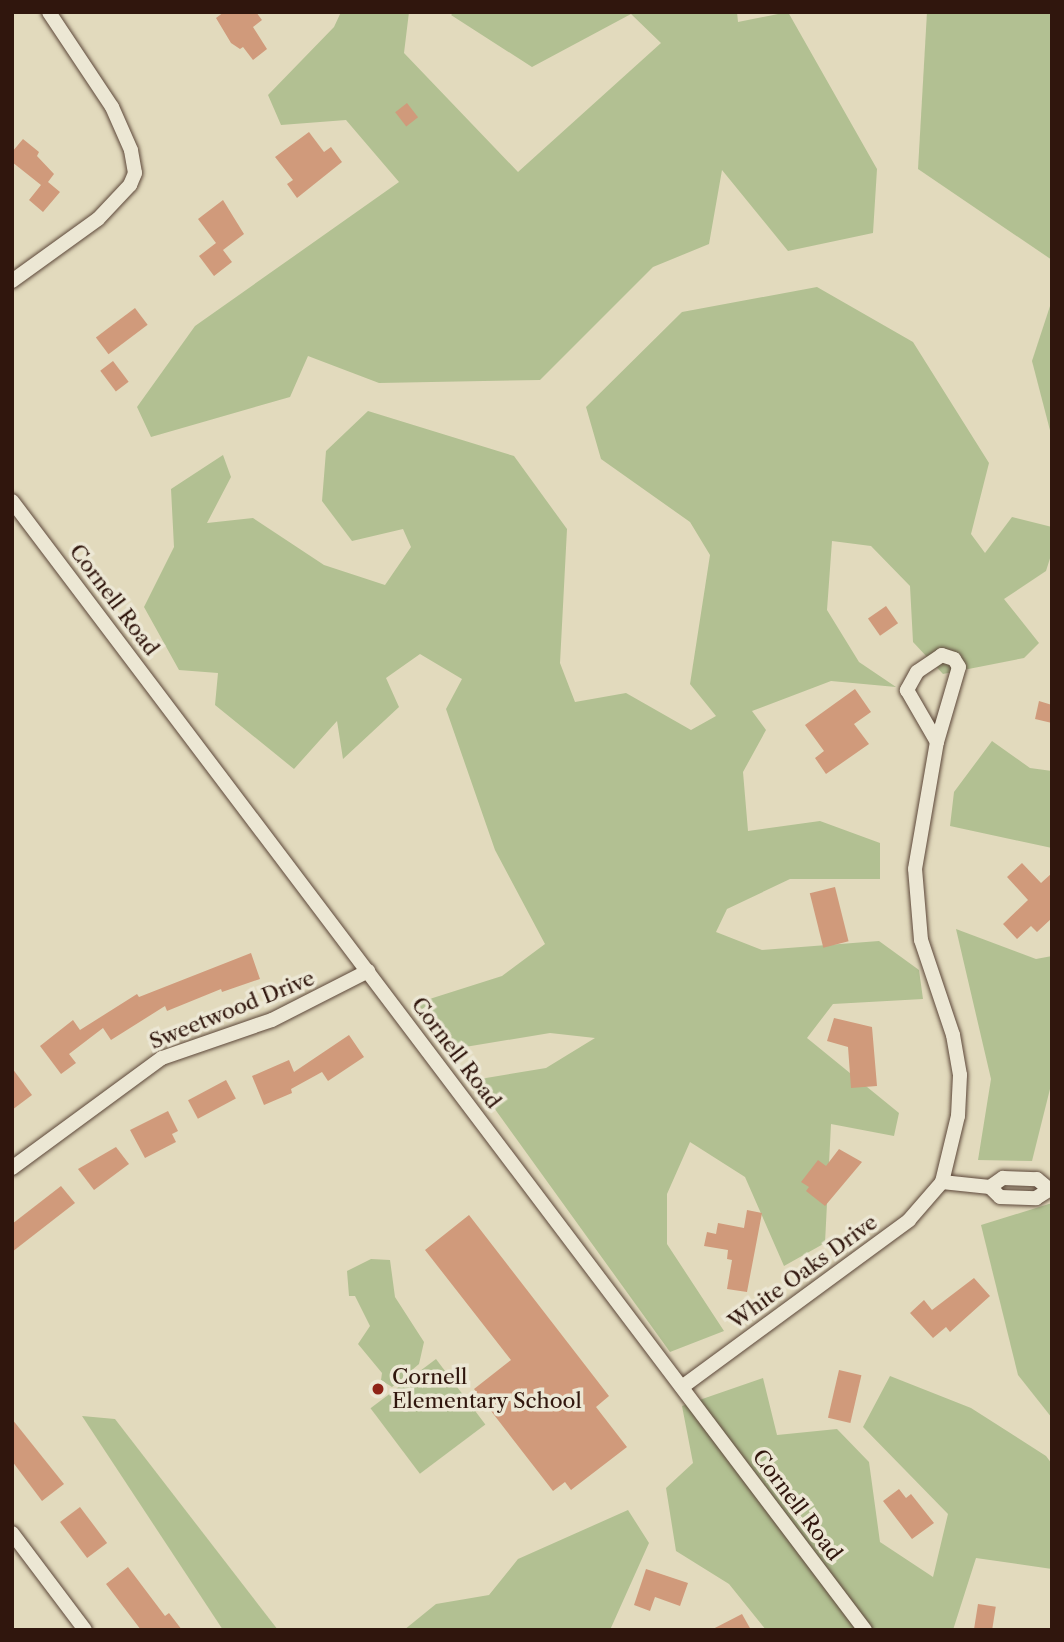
<!DOCTYPE html>
<html>
<head>
<meta charset="utf-8">
<style>
  body { margin:0 }
  #map { position:relative; width:1064px; height:1642px; overflow:hidden; background:#e2dabd; font-family:"Libre Caslon Text",serif }
  div>[style] { position:absolute }
  .green>* { inset:0; background:#b2c092; transform-origin:0 0 }
  .building>* { inset:0; background:#d09a7b; transform-origin:0 0 }
  .roads { filter:drop-shadow(0 0 2px #5c4739) drop-shadow(0 0 2px #5c4739) }
  .street>* { height:14px; margin:-7px; padding:0 7px; transform-origin:7px; border-radius:7px; background:#ece7d4 }
  .dots>* { width:19px; height:19px; translate:-50% -50%; box-sizing:border-box; border:4px solid #ece7d4; border-radius:50% }
  span { translate:-50% -50%; white-space:nowrap; text-align:center; line-height:1.15; -webkit-text-stroke:7px #ece7d4; paint-order:stroke }
  .street-label { font-size:21px; color:#30160d }
  .poi-label { font-size:21px; color:#30160d }
  .left { translate:0 -50%; text-align:left }
  .frame { position:absolute; inset:0; border:14px solid #30160d; pointer-events:none }
</style>
</head>
<body>
<div id="map">
  <div class="green">
    <i style="clip-path:polygon(341px 12px,409px 12px,404px 53px,518px 172px,661px 43px,631px 14px,532px 67px,451px 15px,454px 12px,737px 12px,738px 22px,788px 12px,877px 169px,873px 233px,788px 251px,722px 170px,709px 244px,653px 267px,540px 380px,379px 383px,308px 356px,290px 397px,151px 437px,137px 407px,195px 326px,399px 182px,346px 120px,281px 125px,268px 95px,334px 27px)"></i>
    <i style="clip-path:polygon(927px 12px,1052px 12px,1052px 260px,918px 169px)"></i>
    <i style="clip-path:polygon(817px 287px,913px 342px,989px 463px,971px 534px,985px 553px,1012px 517px,1052px 527px,1052px 552px,1046px 571px,1004px 599px,1039px 643px,1024px 658px,943px 674px,913px 642px,910px 586px,871px 546px,832px 541px,827px 610px,859px 662px,896px 687px,831px 681px,752px 711px,766px 730px,743px 772px,748px 831px,820px 821px,880px 843px,880px 879px,790px 879px,727px 909px,716px 932px,762px 950px,879px 941px,919px 970px,923px 999px,833px 1004px,807px 1038px,899px 1113px,894px 1136px,831px 1124px,825px 1243px,784px 1266px,745px 1177px,690px 1142px,667px 1194px,667px 1244px,724px 1331px,670px 1352px,474px 1080px,546px 1068px,595px 1038px,550px 1033px,453px 1049px,417px 1003px,502px 976px,545px 944px,495px 850px,446px 709px,462px 679px,420px 654px,386px 678px,399px 707px,343px 759px,337px 721px,294px 769px,215px 705px,218px 673px,179px 670px,144px 607px,174px 547px,171px 489px,223px 455px,231px 477px,207px 523px,253px 518px,324px 565px,385px 585px,411px 547px,403px 529px,352px 541px,322px 501px,326px 451px,368px 411px,514px 456px,567px 529px,560px 663px,575px 702px,626px 693px,691px 730px,716px 716px,690px 684px,710px 555px,690px 522px,601px 459px,586px 407px,682px 312px)"></i>
    <i style="clip-path:polygon(1052px 300px,1052px 438px,1032px 361px)"></i>
    <i style="clip-path:polygon(992px 741px,1030px 768px,1052px 771px,1052px 848px,950px 826px,954px 792px)"></i>
    <i style="clip-path:polygon(956px 929px,1036px 959px,1052px 956px,1052px 1081px,1032px 1161px,978px 1160px,991px 1079px)"></i>
    <i style="clip-path:polygon(1052px 1203px,1052px 1418px,1018px 1375px,981px 1225px)"></i>
    <i style="clip-path:polygon(371px 1259px,390px 1260px,395px 1297px,424px 1342px,419px 1364px,392px 1387px,381px 1380px,382px 1373px,358px 1344px,370px 1326px,355px 1296px,349px 1296px,347px 1271px)"></i>
    <i style="left:436px;top:1359px;width:82px;height:82px;rotate:53deg"></i>
    <i style="clip-path:polygon(890px 1376px,971px 1408px,1046px 1456px,1052px 1464px,1052px 1569px,976px 1558px,953px 1630px,766px 1630px,729px 1584px,676px 1551px,666px 1488px,693px 1463px,682px 1406px,763px 1378px,777px 1435px,837px 1429px,869px 1462px,880px 1542px,933px 1577px,948px 1514px,863px 1427px)"></i>
    <i style="clip-path:polygon(82px 1416px,115px 1419px,278px 1630px,223px 1630px)"></i>
    <i style="clip-path:polygon(628px 1510px,649px 1543px,610px 1630px,404px 1630px,436px 1604px,489px 1595px,518px 1559px)"></i>
  </div>
  <div class="building">
    <i style="clip-path:polygon(224px 12px,256px 12px,262px 20px,253px 27px,267px 49px,253px 60px,243px 47px,240px 49px,231px 43px,216px 18px)"></i>
    <i style="left:407px;top:103px;width:18px;height:15px;rotate:52deg"></i>
    <i style="clip-path:polygon(309px 132px,324px 152px,331px 147px,342px 162px,297px 198px,287px 184px,293px 180px,275px 157px)"></i>
    <i style="clip-path:polygon(23px 139px,39px 152px,37px 156px,54px 174px,48px 182px,60px 192px,43px 212px,29px 200px,41px 185px,12px 162px,12px 152px)"></i>
    <i style="clip-path:polygon(223px 200px,244px 234px,223px 250px,232px 262px,214px 276px,199px 256px,216px 243px,198px 219px)"></i>
    <i style="left:135px;top:308px;width:21px;height:49px;rotate:53deg"></i>
    <i style="left:113px;top:361px;width:26px;height:16px;rotate:53deg"></i>
    <i style="left:886px;top:606px;width:21px;height:22px;rotate:55deg"></i>
    <i style="clip-path:polygon(855px 689px,871px 712px,854px 724px,869px 744px,826px 774px,815px 758px,824px 751px,805px 725px)"></i>
    <i style="clip-path:polygon(1039px 701px,1052px 705px,1052px 723px,1035px 719px)"></i>
    <i style="clip-path:polygon(1022px 863px,1041px 883px,1052px 873px,1052px 918px,1037px 932px,1031px 926px,1017px 939px,1003px 924px,1028px 900px,1007px 877px)"></i>
    <i style="left:835px;top:887px;width:56px;height:26px;rotate:76deg"></i>
    <i style="clip-path:polygon(251px 953px,260px 979px,222px 992px,221px 989px,167px 1011px,165px 1006px,111px 1040px,103px 1028px,69px 1054px,76px 1063px,61px 1074px,40px 1046px,73px 1020px,80px 1030px,137px 994px,139px 997px)"></i>
    <i style="clip-path:polygon(834px 1018px,872px 1027px,877px 1086px,851px 1088px,848px 1047px,827px 1041px)"></i>
    <i style="clip-path:polygon(349px 1035px,364px 1057px,328px 1081px,322px 1072px,291px 1089px,292px 1093px,264px 1105px,252px 1076px,289px 1060px,294px 1072px)"></i>
    <i style="clip-path:polygon(12px 1068px,32px 1095px,12px 1110px)"></i>
    <i style="left:226px;top:1080px;width:21px;height:43px;rotate:62deg"></i>
    <i style="clip-path:polygon(168px 1111px,178px 1131px,172px 1134px,176px 1142px,145px 1158px,130px 1130px)"></i>
    <i style="clip-path:polygon(116px 1147px,129px 1164px,94px 1190px,78px 1169px)"></i>
    <i style="clip-path:polygon(839px 1149px,862px 1162px,825px 1206px,806px 1191px,809px 1187px,801px 1182px,818px 1160px,826px 1166px)"></i>
    <i style="clip-path:polygon(61px 1186px,75px 1203px,12px 1252px,12px 1224px)"></i>
    <i style="clip-path:polygon(747px 1210px,762px 1213px,747px 1292px,727px 1289px,732px 1260px,727px 1259px,728px 1250px,704px 1246px,707px 1232px,716px 1234px,718px 1223px,744px 1228px)"></i>
    <i style="clip-path:polygon(469px 1215px,609px 1396px,596px 1407px,627px 1447px,571px 1490px,565px 1482px,553px 1491px,474px 1389px,511px 1360px,425px 1250px)"></i>
    <i style="clip-path:polygon(974px 1278px,990px 1296px,950px 1332px,946px 1327px,933px 1338px,910px 1313px,924px 1300px,932px 1310px)"></i>
    <i style="left:839px;top:1370px;width:23px;height:49px;rotate:13deg"></i>
    <i style="clip-path:polygon(12px 1419px,64px 1484px,42px 1501px,12px 1461px)"></i>
    <i style="clip-path:polygon(899px 1489px,906px 1498px,911px 1494px,934px 1523px,912px 1539px,883px 1501px)"></i>
    <i style="left:80px;top:1507px;width:45px;height:25px;rotate:53deg"></i>
    <i style="clip-path:polygon(128px 1567px,165px 1616px,169px 1613px,182px 1630px,141px 1630px,106px 1584px)"></i>
    <i style="clip-path:polygon(646px 1569px,688px 1583px,680px 1606px,655px 1597px,650px 1611px,634px 1605px)"></i>
    <i style="left:978px;top:1604px;width:18px;height:26px;rotate:9deg"></i>
    <i style="clip-path:polygon(742px 1614px,751px 1630px,711px 1630px)"></i>
  </div>
  <div class="roads">
    <div class="street">
      <i style="left:12px;top:281px;width:106px;rotate:-35.8deg"></i>
      <i style="left:98px;top:219px;width:47px;rotate:-46.7deg"></i>
      <i style="left:130px;top:185px;width:13px;rotate:-67deg"></i>
      <i style="left:135px;top:173px;width:23px;rotate:-100deg"></i>
      <i style="left:131px;top:150px;width:47px;rotate:-113.8deg"></i>
      <i style="left:112px;top:107px;width:114px;rotate:-123.6deg"></i>
      <i style="left:12px;top:501px;width:1415px;rotate:52.93deg"></i>
      <i style="left:12px;top:1168px;width:186px;rotate:-36.3deg"></i>
      <i style="left:162px;top:1058px;width:116px;rotate:-19.1deg"></i>
      <i style="left:272px;top:1020px;width:108px;rotate:-27deg"></i>
      <i style="left:942px;top:1182px;width:48px;rotate:5.9deg"></i>
      <i style="left:990px;top:1187px;width:14px;rotate:45deg"></i>
      <i style="left:1000px;top:1197px;width:36px;rotate:2deg"></i>
      <i style="left:1036px;top:1198px;width:19px;rotate:-32deg"></i>
      <i style="left:990px;top:1187px;width:16px;rotate:-35deg"></i>
      <i style="left:1003px;top:1178px;width:34px;rotate:2deg"></i>
      <i style="left:1037px;top:1179px;width:16px;rotate:40deg"></i>
      <i style="left:682px;top:1387px;width:282px;rotate:-36.3deg"></i>
      <i style="left:909px;top:1220px;width:50px;rotate:-49deg"></i>
      <i style="left:942px;top:1182px;width:68px;rotate:-76.4deg"></i>
      <i style="left:958px;top:1116px;width:41px;rotate:-87.2deg"></i>
      <i style="left:960px;top:1075px;width:41px;rotate:-99.9deg"></i>
      <i style="left:953px;top:1035px;width:100px;rotate:-108.6deg"></i>
      <i style="left:921px;top:940px;width:71px;rotate:-94.8deg"></i>
      <i style="left:915px;top:869px;width:129px;rotate:-80.2deg"></i>
      <i style="left:937px;top:742px;width:78px;rotate:-73.7deg"></i>
      <i style="left:959px;top:667px;width:9px;rotate:-122deg"></i>
      <i style="left:954px;top:659px;width:13px;rotate:-162deg"></i>
      <i style="left:942px;top:655px;width:30px;rotate:146deg"></i>
      <i style="left:917px;top:672px;width:21px;rotate:119deg"></i>
      <i style="left:907px;top:690px;width:60px;rotate:60deg"></i>
      <i style="left:12px;top:1533px;width:121px;rotate:53deg"></i>
    </div>
  </div>
  <div class="dots">
    <i style="left:378px;top:1389px;background:#8f2418"></i>
  </div>
  <div class="street-label">
    <span style="left:114px;top:600px;rotate:53deg">Cornell Road</span>
    <span style="left:232px;top:1010px;rotate:-22deg">Sweetwood Drive</span>
    <span style="left:456px;top:1053px;rotate:53deg">Cornell Road</span>
    <span style="left:803px;top:1272px;rotate:-36deg">White Oaks Drive</span>
    <span style="left:797px;top:1505px;rotate:53deg">Cornell Road</span>
  </div>
  <div class="poi-label">
    <span class="left" style="left:392px;top:1389px">Cornell<br>Elementary School</span>
  </div>
  <div class="frame"></div>
</div>
</body>
</html>
